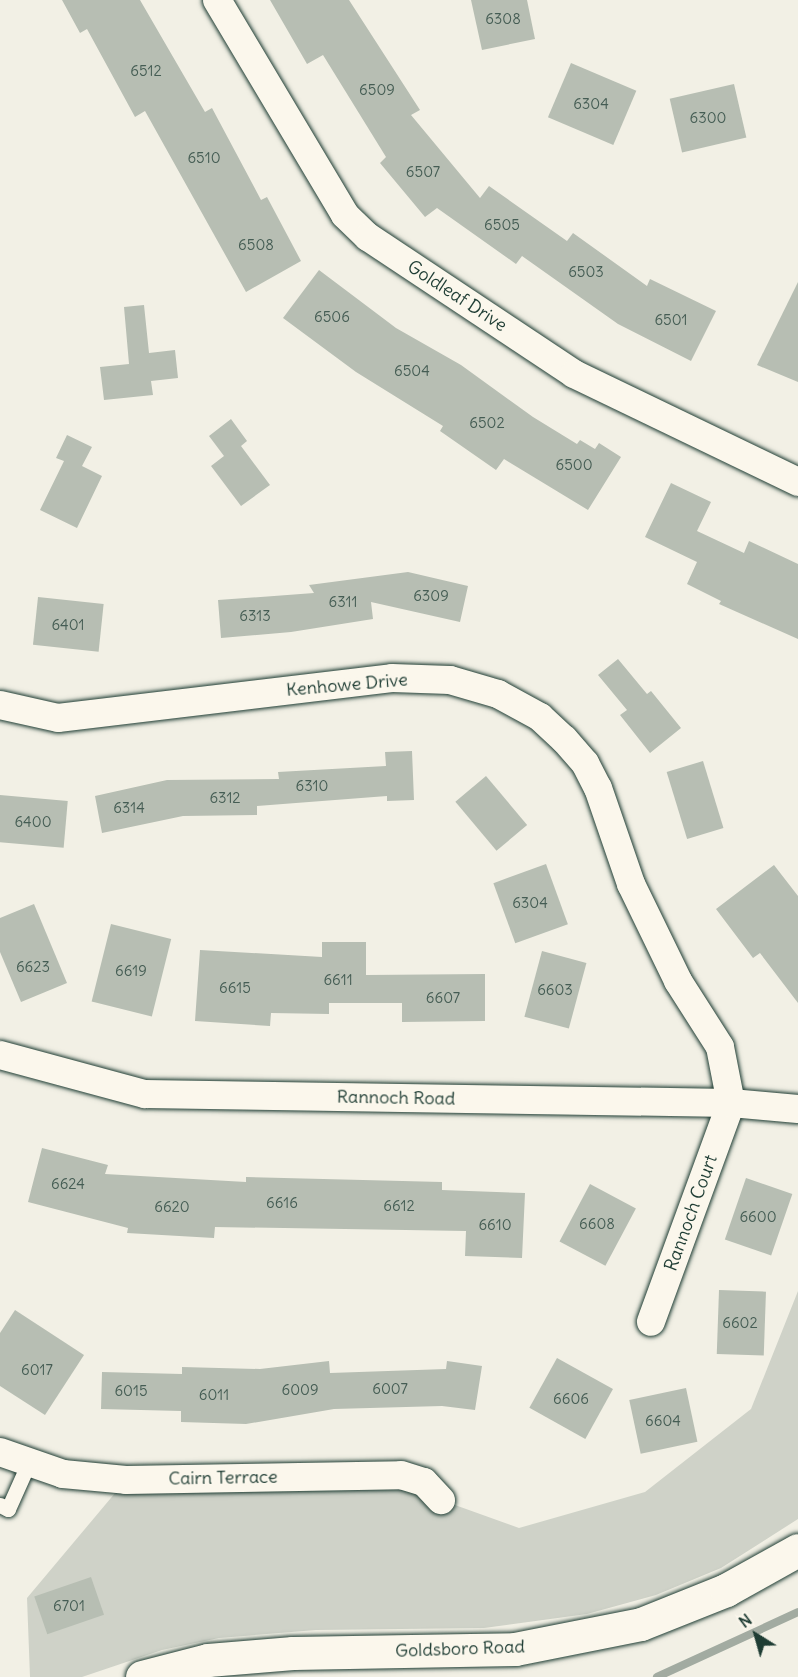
<!DOCTYPE html>
<html>
<head>
<meta charset="utf-8">
<style>
  body { margin:0 }
  #map { position:relative; width:798px; height:1677px; overflow:hidden; background:#f2f0e5; font-family:Delius,sans-serif }
  div>[style] { position:absolute }
  .green>* { inset:0; background:#cfd2c8 }
  .stream>* { height:8px; margin:-4px; padding:0 4px; transform-origin:4px; border-radius:4px; background:#a2aba1 }
  .building>* { inset:0; background:#b7beb3; transform-origin:0 0 }
  .roads { filter:drop-shadow(0 0 2px #1f3d34) drop-shadow(0 0 2px #1f3d34) }
  .service>* { height:15px; margin:-7.5px; padding:0 7.5px; transform-origin:7.5px; border-radius:7.5px; background:#fbf7ec }
  .minor>* { height:28px; margin:-14px; padding:0 14px; transform-origin:14px; border-radius:14px; background:#fbf7ec }
  .secondary>* { height:33px; margin:-16.5px; padding:0 16.5px; transform-origin:16.5px; border-radius:16.5px; background:#fbf7ec }
  span { translate:-50% -50%; white-space:nowrap; text-align:center; line-height:1.15; -webkit-text-stroke:4.5px #fbf7ec; paint-order:stroke }
  .number-label { font-size:15px; color:#455d54 }
  .number-label span { -webkit-text-stroke-width:0 }
  .street-label { font-size:18px; color:#1f3d34 }
  .north { position:absolute; left:726px; top:1605px; width:60px; height:60px; -webkit-text-stroke:4px #fbf7ec; paint-order:stroke; rotate:323deg; font-size:16px; font-weight:700; line-height:24px; text-align:center; color:#1f3d34 }
  .north::after { content:''; display:block; margin:auto; width:21px; height:27px; background:#1f3d34; clip-path:polygon(50% 0,100% 100%,50% 72%,0 100%) }
</style>
</head>
<body>
<div id="map">
  <div class="green">
    <i style="clip-path:polygon(798px 1291px,798px 1519px,721px 1568px,656px 1595px,587px 1614px,484px 1628px,316px 1630px,219px 1638px,162px 1650px,82px 1677px,30px 1677px,27px 1598px,126px 1480px,401px 1475px,441px 1500px,519px 1528px,645px 1492px,751px 1409px)"></i>
  </div>
  <div class="stream">
    <i style="left:657px;top:1677px;width:155px;rotate:-24.7deg"></i>
  </div>
  <div class="building">
    <i style="clip-path:polygon(62px 0,140px 0,205px 112px,212px 108px,261px 200px,267px 197px,301px 261px,246px 292px,145px 111px,135px 117px,87px 29px,80px 33px)"></i>
    <i style="clip-path:polygon(270px 0,349px 0,420px 110px,411px 115px,480px 198px,489px 186px,567px 241px,573px 233px,647px 286px,650px 279px,716px 311px,691px 361px,618px 324px,522px 256px,516px 264px,437px 208px,425px 217px,380px 163px,386px 157px,323px 55px,307px 64px)"></i>
    <i style="clip-path:polygon(471px 0,527px 0,535px 39px,482px 50px)"></i>
    <i style="left:571px;top:63px;width:71px;height:59px;rotate:23deg"></i>
    <i style="left:734px;top:84px;width:55px;height:66px;rotate:77deg"></i>
    <i style="clip-path:polygon(319px 270px,396px 328px,461px 365px,533px 417px,577px 444px,580px 440px,595px 449px,599px 443px,621px 457px,588px 510px,504px 459px,496px 470px,440px 431px,443px 426px,356px 372px,283px 318px)"></i>
    <i style="clip-path:polygon(798px 282px,798px 382px,757px 365px)"></i>
    <i style="clip-path:polygon(144px 305px,149px 353px,175px 350px,178px 378px,151px 381px,153px 395px,104px 400px,100px 367px,129px 364px,124px 307px)"></i>
    <i style="clip-path:polygon(231px 419px,247px 441px,241px 446px,270px 485px,241px 506px,211px 466px,224px 456px,209px 436px)"></i>
    <i style="clip-path:polygon(67px 435px,92px 447px,82px 466px,102px 476px,77px 528px,40px 510px,64px 461px,56px 458px)"></i>
    <i style="clip-path:polygon(671px 483px,711px 502px,697px 531px,744px 553px,749px 541px,798px 564px,798px 639px,719px 604px,721px 601px,687px 584px,697px 562px,645px 537px)"></i>
    <i style="clip-path:polygon(408px 572px,468px 586px,460px 622px,371px 602px,373px 619px,291px 632px,221px 638px,218px 600px,314px 593px,309px 585px)"></i>
    <i style="left:38px;top:597px;width:66px;height:48px;rotate:6deg"></i>
    <i style="clip-path:polygon(618px 659px,647px 694px,651px 691px,681px 728px,650px 753px,620px 715px,627px 710px,598px 675px)"></i>
    <i style="clip-path:polygon(412px 751px,414px 800px,387px 801px,387px 796px,257px 806px,257px 815px,183px 816px,102px 833px,95px 796px,167px 780px,279px 779px,278px 772px,386px 766px,385px 752px)"></i>
    <i style="left:703px;top:761px;width:70px;height:38px;rotate:73deg"></i>
    <i style="left:486px;top:776px;width:64px;height:40px;rotate:50deg"></i>
    <i style="left:0;top:795px;width:68px;height:47px;rotate:5deg"></i>
    <i style="left:546px;top:864px;width:64px;height:56px;rotate:70deg"></i>
    <i style="clip-path:polygon(774px 865px,798px 896px,798px 1003px,760px 953px,753px 958px,716px 909px)"></i>
    <i style="clip-path:polygon(34px 904px,67px 983px,21px 1002px,0 952px,0 918px)"></i>
    <i style="left:111px;top:924px;width:62px;height:80px;rotate:14deg"></i>
    <i style="clip-path:polygon(322px 942px,366px 942px,366px 975px,485px 974px,485px 1021px,402px 1022px,402px 1003px,329px 1003px,329px 1014px,271px 1013px,270px 1026px,195px 1021px,200px 950px,322px 957px)"></i>
    <i style="left:542px;top:951px;width:46px;height:68px;rotate:15deg"></i>
    <i style="clip-path:polygon(42px 1148px,108px 1165px,105px 1174px,246px 1182px,246px 1177px,442px 1182px,442px 1190px,525px 1193px,522px 1258px,465px 1256px,466px 1231px,215px 1227px,214px 1238px,127px 1233px,128px 1228px,28px 1202px)"></i>
    <i style="left:746px;top:1178px;width:49px;height:65px;rotate:19deg"></i>
    <i style="left:590px;top:1184px;width:52px;height:65px;rotate:28deg"></i>
    <i style="left:719px;top:1290px;width:47px;height:64px;rotate:2deg"></i>
    <i style="clip-path:polygon(15px 1310px,84px 1355px,45px 1415px,0 1386px,0 1333px)"></i>
    <i style="left:557px;top:1358px;width:64px;height:57px;rotate:29deg"></i>
    <i style="clip-path:polygon(329px 1361px,330px 1373px,446px 1369px,447px 1361px,482px 1366px,475px 1410px,442px 1406px,334px 1409px,246px 1424px,181px 1422px,181px 1411px,101px 1409px,102px 1372px,182px 1374px,182px 1367px,260px 1369px)"></i>
    <i style="left:686px;top:1388px;width:55px;height:58px;rotate:78deg"></i>
    <i style="left:91px;top:1577px;width:40px;height:60px;rotate:71deg"></i>
  </div>
  <div class="roads">
    <div class="service">
      <i style="left:0;top:1505px;width:9px;rotate:27deg"></i>
      <i style="left:8px;top:1509px;width:51px;rotate:-65.9deg"></i>
    </div>
    <div class="minor">
      <i style="left:217px;top:0;width:250px;rotate:59.2deg"></i>
      <i style="left:345px;top:215px;width:32px;rotate:44deg"></i>
      <i style="left:368px;top:237px;width:247px;rotate:33.6deg"></i>
      <i style="left:574px;top:374px;width:249px;rotate:25.7deg"></i>
      <i style="left:0;top:705px;width:59px;rotate:12.6deg"></i>
      <i style="left:58px;top:718px;width:336px;rotate:-6.8deg"></i>
      <i style="left:392px;top:678px;width:58px;rotate:2deg"></i>
      <i style="left:450px;top:680px;width:50px;rotate:16.3deg"></i>
      <i style="left:498px;top:694px;width:48px;rotate:28.7deg"></i>
      <i style="left:540px;top:717px;width:33px;rotate:43deg"></i>
      <i style="left:564px;top:739px;width:32px;rotate:49deg"></i>
      <i style="left:585px;top:763px;width:28px;rotate:63deg"></i>
      <i style="left:598px;top:788px;width:102px;rotate:71deg"></i>
      <i style="left:631px;top:884px;width:108px;rotate:64.1deg"></i>
      <i style="left:678px;top:981px;width:78px;rotate:57.5deg"></i>
      <i style="left:720px;top:1047px;width:57px;rotate:78.9deg"></i>
      <i style="left:731px;top:1103px;width:233px;rotate:110.1deg"></i>
      <i style="left:0;top:1055px;width:150px;rotate:15.1deg"></i>
      <i style="left:145px;top:1094px;width:586px;rotate:0.88deg"></i>
      <i style="left:731px;top:1103px;width:67px;rotate:5.1deg"></i>
      <i style="left:0;top:1452px;width:67px;rotate:19.2deg"></i>
      <i style="left:63px;top:1474px;width:63px;rotate:5.4deg"></i>
      <i style="left:126px;top:1480px;width:275px;rotate:-1deg"></i>
      <i style="left:401px;top:1475px;width:24px;rotate:17deg"></i>
      <i style="left:424px;top:1482px;width:25px;rotate:47deg"></i>
    </div>
    <div class="secondary">
      <i style="left:142px;top:1677px;width:68px;rotate:-14.4deg"></i>
      <i style="left:208px;top:1660px;width:85px;rotate:-4.7deg"></i>
      <i style="left:293px;top:1653px;width:222px;rotate:-1deg"></i>
      <i style="left:515px;top:1649px;width:128px;rotate:-11.2deg"></i>
      <i style="left:641px;top:1624px;width:92px;rotate:-21.8deg"></i>
      <i style="left:726px;top:1590px;width:82px;rotate:-29.1deg"></i>
    </div>
  </div>
  <div class="number-label">
    <span style="left:503px;top:19px">6308</span>
    <span style="left:146px;top:71px">6512</span>
    <span style="left:377px;top:90px">6509</span>
    <span style="left:591px;top:104px">6304</span>
    <span style="left:708px;top:118px">6300</span>
    <span style="left:204px;top:158px">6510</span>
    <span style="left:423px;top:172px">6507</span>
    <span style="left:502px;top:225px">6505</span>
    <span style="left:256px;top:245px">6508</span>
    <span style="left:586px;top:272px">6503</span>
    <span style="left:332px;top:317px">6506</span>
    <span style="left:671px;top:320px">6501</span>
    <span style="left:412px;top:371px">6504</span>
    <span style="left:487px;top:423px">6502</span>
    <span style="left:574px;top:465px">6500</span>
    <span style="left:431px;top:596px">6309</span>
    <span style="left:343px;top:602px">6311</span>
    <span style="left:255px;top:616px">6313</span>
    <span style="left:68px;top:625px">6401</span>
    <span style="left:312px;top:786px">6310</span>
    <span style="left:225px;top:798px">6312</span>
    <span style="left:129px;top:808px">6314</span>
    <span style="left:33px;top:822px">6400</span>
    <span style="left:530px;top:903px">6304</span>
    <span style="left:33px;top:967px">6623</span>
    <span style="left:131px;top:971px">6619</span>
    <span style="left:338px;top:980px">6611</span>
    <span style="left:235px;top:988px">6615</span>
    <span style="left:555px;top:990px">6603</span>
    <span style="left:443px;top:998px">6607</span>
    <span style="left:68px;top:1184px">6624</span>
    <span style="left:282px;top:1203px">6616</span>
    <span style="left:399px;top:1206px">6612</span>
    <span style="left:172px;top:1207px">6620</span>
    <span style="left:758px;top:1217px">6600</span>
    <span style="left:597px;top:1224px">6608</span>
    <span style="left:495px;top:1225px">6610</span>
    <span style="left:740px;top:1323px">6602</span>
    <span style="left:37px;top:1370px">6017</span>
    <span style="left:390px;top:1389px">6007</span>
    <span style="left:300px;top:1390px">6009</span>
    <span style="left:131px;top:1391px">6015</span>
    <span style="left:214px;top:1395px">6011</span>
    <span style="left:571px;top:1399px">6606</span>
    <span style="left:663px;top:1421px">6604</span>
    <span style="left:69px;top:1606px">6701</span>
  </div>
  <div class="street-label">
    <span style="left:457px;top:296px;rotate:33deg">Goldleaf Drive</span>
    <span style="left:347px;top:685px;rotate:-5deg">Kenhowe Drive</span>
    <span style="left:396px;top:1098px;rotate:1deg">Rannoch Road</span>
    <span style="left:691px;top:1213px;rotate:-70deg">Rannoch Court</span>
    <span style="left:223px;top:1478px;rotate:-1deg">Cairn Terrace</span>
    <span style="left:460px;top:1649px;rotate:-2deg">Goldsboro Road</span>
  </div>
  <div class="north">N</div>
</div>
</body>
</html>
